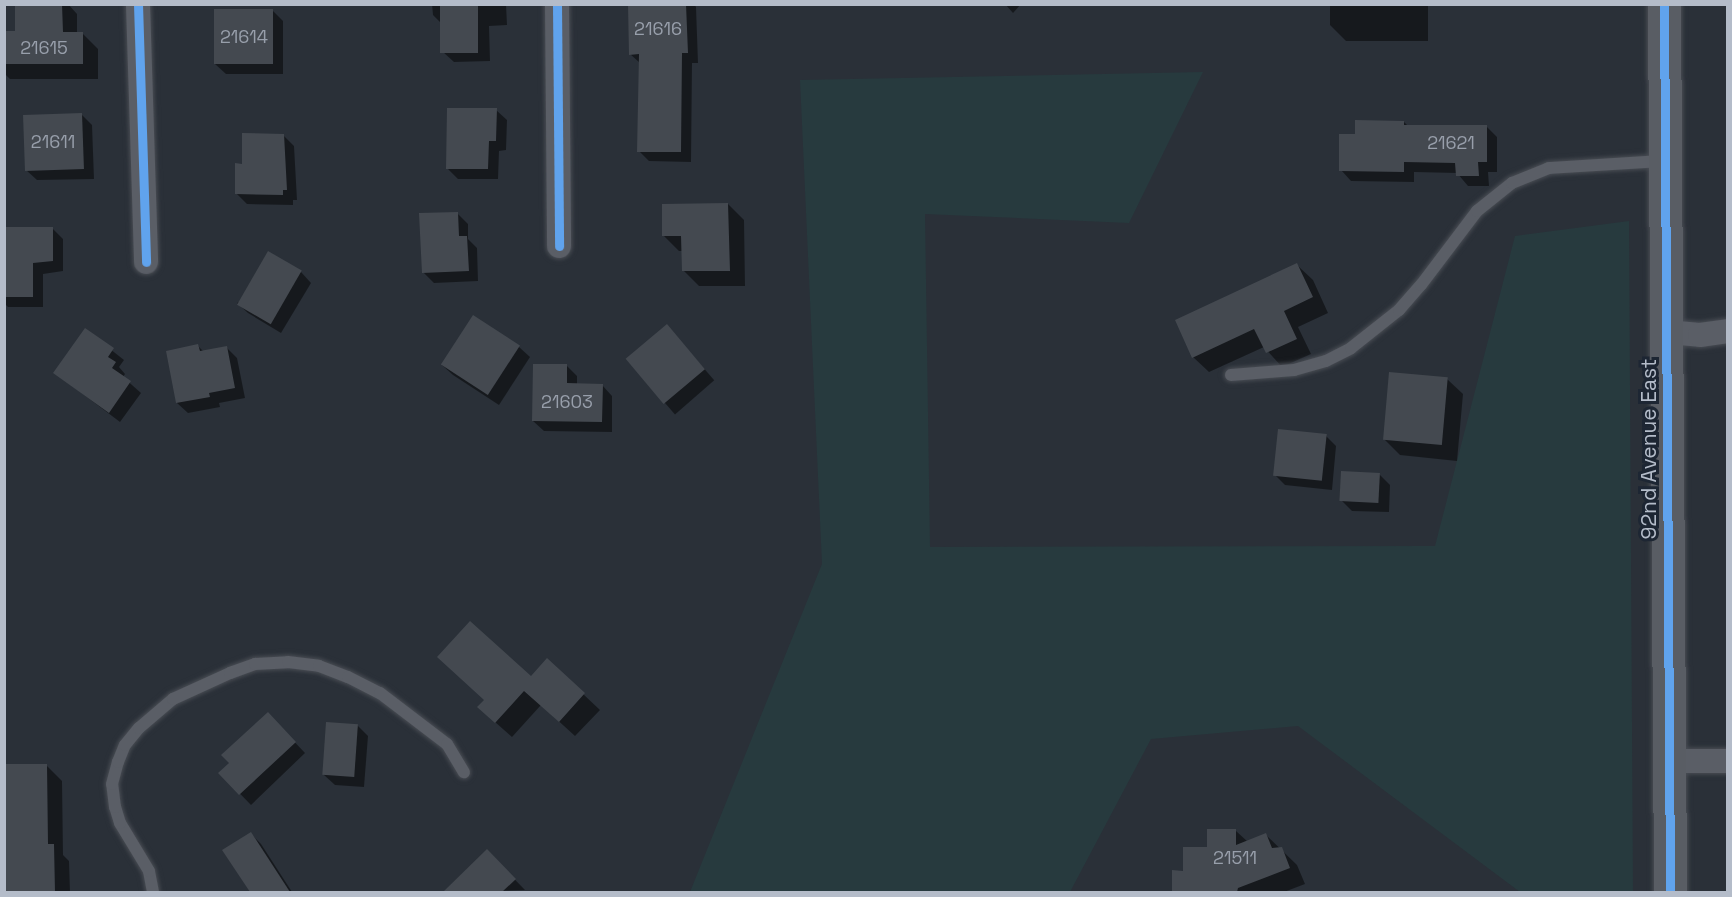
<!DOCTYPE html>
<html>
<head>
<meta charset="utf-8">
<style>
  body { margin:0 }
  #map { position:relative; width:1732px; height:897px; overflow:hidden; background:#2a3038; font-family:"Space Grotesk",sans-serif }
  div>[style] { position:absolute }
  .green>* { inset:0; background:#273a3e }
  .shadow>* { inset:0; background:#0007; transform-origin:0 0 }
  .building>* { inset:0; background:#444950; transform-origin:0 0 }
  .roads { filter:drop-shadow(0 0 2px #484c53) drop-shadow(0 0 2px #484c53) }
  .lane>* { height:12px; margin:-6px; padding:0 6px; transform-origin:6px; border-radius:6px; background:#5a5e66 }
  .street>* { height:24px; margin:-12px; padding:0 12px; transform-origin:12px; border-radius:12px; background:#5a5e66 }
  .secondary>* { height:33px; margin:-16.5px; padding:0 16.5px; transform-origin:16.5px; border-radius:16.5px; background:#595d64 }
  .cycleway>* { height:9px; margin:-4.5px; padding:0 4.5px; transform-origin:4.5px; border-radius:4.5px; background:#60a3ed }
  span { translate:-50% -50%; white-space:nowrap; text-align:center; line-height:1.15; -webkit-text-stroke:6px #1d2633; paint-order:stroke }
  .number-label { font-size:18px; color:#989fab }
  .number-label span { -webkit-text-stroke-width:0 }
  .street-label { font-size:21px; color:#b4bcc9 }
  .frame { position:absolute; inset:0; border:6px solid #b4bcc9; pointer-events:none }
</style>
</head>
<body>
<div id="map">
  <div class="green">
    <i style="clip-path:polygon(1203px 72px,1129px 223px,925px 214px,930px 547px,1435px 546px,1515px 236px,1629px 221px,1633px 892px,1520px 892px,1298px 726px,1151px 739px,1070px 892px,690px 892px,822px 564px,800px 80px)"></i>
  </div>
  <div class="shadow">
    <i style="clip-path:polygon(16px 4px,68px 4px,77px 14px,77px 33px,82px 33px,98px 49px,98px 79px,10px 79px,4px 73px,4px 33px,16px 33px)"></i>
    <i style="clip-path:polygon(432px 4px,506px 4px,507px 25px,489px 26px,490px 61px,454px 62px,443px 52px,442px 24px,433px 15px)"></i>
    <i style="clip-path:polygon(629px 4px,694px 4px,696px 7px,698px 63px,692px 63px,691px 162px,649px 161px,639px 151px,640px 63px,630px 54px)"></i>
    <i style="clip-path:polygon(1005px 4px,1021px 4px,1013px 13px)"></i>
    <i style="clip-path:polygon(1330px 4px,1428px 4px,1428px 41px,1346px 41px,1330px 25px)"></i>
    <i style="clip-path:polygon(273px 11px,283px 21px,283px 74px,226px 74px,215px 64px)"></i>
    <i style="clip-path:polygon(496px 110px,507px 120px,506px 150px,499px 151px,498px 179px,458px 179px,448px 169px)"></i>
    <i style="clip-path:polygon(81px 114px,92px 125px,94px 179px,37px 180px,26px 170px)"></i>
    <i style="clip-path:polygon(1404px 122px,1408px 126px,1487px 127px,1497px 137px,1497px 172px,1488px 172px,1489px 186px,1468px 186px,1457px 173px,1414px 172px,1414px 182px,1351px 181px,1341px 170px,1357px 136px)"></i>
    <i style="clip-path:polygon(283px 135px,294px 146px,297px 200px,293px 200px,293px 205px,247px 204px,236px 193px,243px 165px)"></i>
    <i style="clip-path:polygon(728px 204px,744px 220px,745px 286px,699px 286px,683px 270px,683px 251px,679px 251px,664px 236px)"></i>
    <i style="clip-path:polygon(457px 213px,468px 224px,468px 239px,477px 248px,478px 281px,434px 283px,423px 272px)"></i>
    <i style="clip-path:polygon(4px 228px,52px 228px,63px 239px,63px 271px,43px 274px,43px 307px,8px 307px,4px 303px)"></i>
    <i style="clip-path:polygon(1297px 265px,1313px 280px,1328px 313px,1298px 327px,1311px 354px,1282px 367px,1264px 347px,1209px 372px,1193px 357px)"></i>
    <i style="clip-path:polygon(301px 272px,311px 283px,281px 333px,248px 313px,237px 303px)"></i>
    <i style="clip-path:polygon(473px 317px,519px 347px,530px 357px,499px 405px,453px 375px,442px 365px)"></i>
    <i style="left:667px;top:326px;width:72px;height:52px;rotate:49deg"></i>
    <i style="clip-path:polygon(86px 330px,124px 360px,119px 367px,125px 374px,123px 377px,141px 393px,120px 422px,55px 373px)"></i>
    <i style="clip-path:polygon(198px 346px,204px 352px,227px 348px,237px 358px,245px 398px,219px 403px,220px 407px,188px 413px,177px 403px)"></i>
    <i style="clip-path:polygon(567px 366px,577px 376px,577px 385px,602px 385px,612px 396px,612px 432px,544px 431px,533px 421px)"></i>
    <i style="clip-path:polygon(1447px 379px,1463px 394px,1457px 461px,1400px 455px,1384px 439px)"></i>
    <i style="clip-path:polygon(1326px 436px,1336px 446px,1332px 490px,1285px 485px,1275px 475px)"></i>
    <i style="clip-path:polygon(1379px 474px,1390px 485px,1389px 512px,1352px 511px,1341px 500px)"></i>
    <i style="clip-path:polygon(547px 660px,600px 710px,575px 736px,541px 705px,512px 737px,495px 722px,485px 701px,531px 679px)"></i>
    <i style="clip-path:polygon(268px 714px,305px 753px,251px 805px,220px 773px,231px 764px)"></i>
    <i style="clip-path:polygon(357px 725px,368px 736px,364px 787px,335px 785px,324px 775px)"></i>
    <i style="clip-path:polygon(46px 765px,62px 781px,63px 855px,69px 861px,70px 892px,4px 892px,4px 766px)"></i>
    <i style="clip-path:polygon(1236px 831px,1248px 842px,1266px 835px,1297px 865px,1305px 884px,1284px 892px,1174px 892px,1174px 872px,1185px 872px)"></i>
    <i style="clip-path:polygon(251px 834px,261px 844px,292px 892px,252px 892px,224px 850px)"></i>
    <i style="clip-path:polygon(487px 851px,525px 890px,445px 892px)"></i>
  </div>
  <div class="building">
    <i style="clip-path:polygon(15px 4px,62px 4px,63px 32px,83px 32px,83px 64px,4px 64px,4px 31px,15px 31px)"></i>
    <i style="left:440px;top:4px;width:38px;height:49px"></i>
    <i style="clip-path:polygon(628px 4px,686px 4px,688px 53px,682px 53px,681px 152px,637px 152px,639px 54px,629px 55px)"></i>
    <i style="left:214px;top:9px;width:59px;height:55px"></i>
    <i style="clip-path:polygon(447px 108px,497px 108px,496px 141px,489px 141px,488px 169px,446px 169px)"></i>
    <i style="left:82px;top:113px;width:56px;height:59px;rotate:88deg"></i>
    <i style="clip-path:polygon(1355px 120px,1404px 121px,1404px 125px,1487px 125px,1487px 162px,1478px 162px,1479px 176px,1456px 176px,1455px 163px,1404px 162px,1404px 172px,1339px 171px,1339px 134px,1355px 134px)"></i>
    <i style="clip-path:polygon(242px 133px,284px 134px,287px 190px,283px 190px,283px 195px,235px 194px,235px 163px,242px 164px)"></i>
    <i style="clip-path:polygon(728px 203px,730px 271px,682px 271px,681px 236px,662px 236px,662px 204px)"></i>
    <i style="clip-path:polygon(458px 212px,459px 236px,467px 236px,469px 271px,422px 273px,419px 213px)"></i>
    <i style="clip-path:polygon(4px 227px,53px 227px,53px 261px,33px 263px,33px 297px,4px 297px)"></i>
    <i style="left:268px;top:251px;width:39px;height:62px;rotate:30deg"></i>
    <i style="clip-path:polygon(1297px 263px,1313px 297px,1284px 311px,1297px 339px,1266px 353px,1254px 329px,1192px 358px,1175px 320px)"></i>
    <i style="left:473px;top:315px;width:56px;height:59px;rotate:33deg"></i>
    <i style="left:667px;top:324px;width:59px;height:54px;rotate:50deg"></i>
    <i style="clip-path:polygon(85px 328px,114px 348px,108px 357px,116px 362px,112px 368px,131px 381px,109px 413px,53px 373px)"></i>
    <i style="clip-path:polygon(198px 344px,200px 351px,227px 346px,235px 388px,209px 393px,210px 397px,176px 403px,166px 351px)"></i>
    <i style="clip-path:polygon(533px 364px,567px 364px,567px 383px,603px 384px,602px 422px,532px 421px)"></i>
    <i style="left:1389px;top:372px;width:59px;height:68px;rotate:5deg"></i>
    <i style="left:1278px;top:429px;width:49px;height:47px;rotate:6deg"></i>
    <i style="left:1341px;top:471px;width:39px;height:30px;rotate:3deg"></i>
    <i style="clip-path:polygon(470px 621px,531px 676px,547px 658px,585px 693px,559px 722px,524px 691px,495px 723px,477px 707px,484px 700px,437px 657px)"></i>
    <i style="clip-path:polygon(268px 712px,296px 742px,239px 795px,218px 773px,229px 763px,221px 755px)"></i>
    <i style="left:326px;top:722px;width:32px;height:53px;rotate:4deg"></i>
    <i style="clip-path:polygon(4px 764px,47px 764px,48px 844px,54px 844px,55px 892px,4px 892px)"></i>
    <i style="clip-path:polygon(1207px 829px,1236px 829px,1236px 845px,1266px 833px,1272px 848px,1282px 847px,1290px 868px,1238px 888px,1237px 892px,1172px 892px,1172px 870px,1183px 871px,1183px 847px,1207px 847px)"></i>
    <i style="clip-path:polygon(251px 832px,290px 892px,250px 892px,222px 850px)"></i>
    <i style="clip-path:polygon(487px 849px,516px 879px,502px 892px,443px 892px)"></i>
  </div>
  <div class="roads">
    <div class="lane">
      <i style="left:1231px;top:375px;width:63px;rotate:-4.5deg"></i>
      <i style="left:1294px;top:370px;width:33px;rotate:-16deg"></i>
      <i style="left:1326px;top:361px;width:28px;rotate:-27deg"></i>
      <i style="left:1351px;top:348px;width:61px;rotate:-38.4deg"></i>
      <i style="left:1399px;top:310px;width:33px;rotate:-49deg"></i>
      <i style="left:1421px;top:285px;width:93px;rotate:-52.9deg"></i>
      <i style="left:1477px;top:211px;width:45px;rotate:-38.7deg"></i>
      <i style="left:1512px;top:183px;width:40px;rotate:-22deg"></i>
      <i style="left:1549px;top:168px;width:115px;rotate:-3.5deg"></i>
      <i style="left:153px;top:892px;width:21px;rotate:-101deg"></i>
      <i style="left:149px;top:871px;width:56px;rotate:-121.1deg"></i>
      <i style="left:120px;top:823px;width:17px;rotate:-107deg"></i>
      <i style="left:115px;top:807px;width:23px;rotate:-97deg"></i>
      <i style="left:112px;top:784px;width:23px;rotate:-75deg"></i>
      <i style="left:118px;top:762px;width:18px;rotate:-68deg"></i>
      <i style="left:125px;top:745px;width:22px;rotate:-51deg"></i>
      <i style="left:139px;top:728px;width:45px;rotate:-40.5deg"></i>
      <i style="left:173px;top:699px;width:63px;rotate:-24.5deg"></i>
      <i style="left:230px;top:673px;width:27px;rotate:-20deg"></i>
      <i style="left:255px;top:664px;width:33px;rotate:-3deg"></i>
      <i style="left:288px;top:662px;width:31px;rotate:7deg"></i>
      <i style="left:319px;top:666px;width:31px;rotate:21deg"></i>
      <i style="left:348px;top:677px;width:36px;rotate:27deg"></i>
      <i style="left:380px;top:693px;width:84px;rotate:37.3deg"></i>
      <i style="left:447px;top:744px;width:33px;rotate:59deg"></i>
    </div>
    <div class="street">
      <i style="left:138px;top:4px;width:258px;rotate:88.2deg"></i>
      <i style="left:557px;top:4px;width:242px;rotate:89.5deg"></i>
      <i style="left:1667px;top:332px;width:33px;rotate:5deg"></i>
      <i style="left:1700px;top:335px;width:28px;rotate:-8deg"></i>
      <i style="left:1669px;top:761px;width:59px"></i>
    </div>
    <div class="secondary">
      <i style="left:1664px;top:4px;width:888px;rotate:89.61deg"></i>
    </div>
  </div>
  <div class="cycleway">
    <i style="left:138px;top:4px;width:258px;rotate:88.2deg"></i>
    <i style="left:557px;top:4px;width:242px;rotate:89.5deg"></i>
    <i style="left:1664px;top:4px;width:888px;rotate:89.61deg"></i>
  </div>
  <div class="number-label">
    <span style="left:658px;top:29px">21616</span>
    <span style="left:244px;top:37px">21614</span>
    <span style="left:44px;top:48px">21615</span>
    <span style="left:53px;top:142px">21611</span>
    <span style="left:1451px;top:143px">21621</span>
    <span style="left:567px;top:402px">21603</span>
    <span style="left:1235px;top:858px">21511</span>
  </div>
  <div class="street-label">
    <span style="left:1649px;top:449px;rotate:-90deg">92nd Avenue East</span>
  </div>
  <div class="frame"></div>
</div>
</body>
</html>
